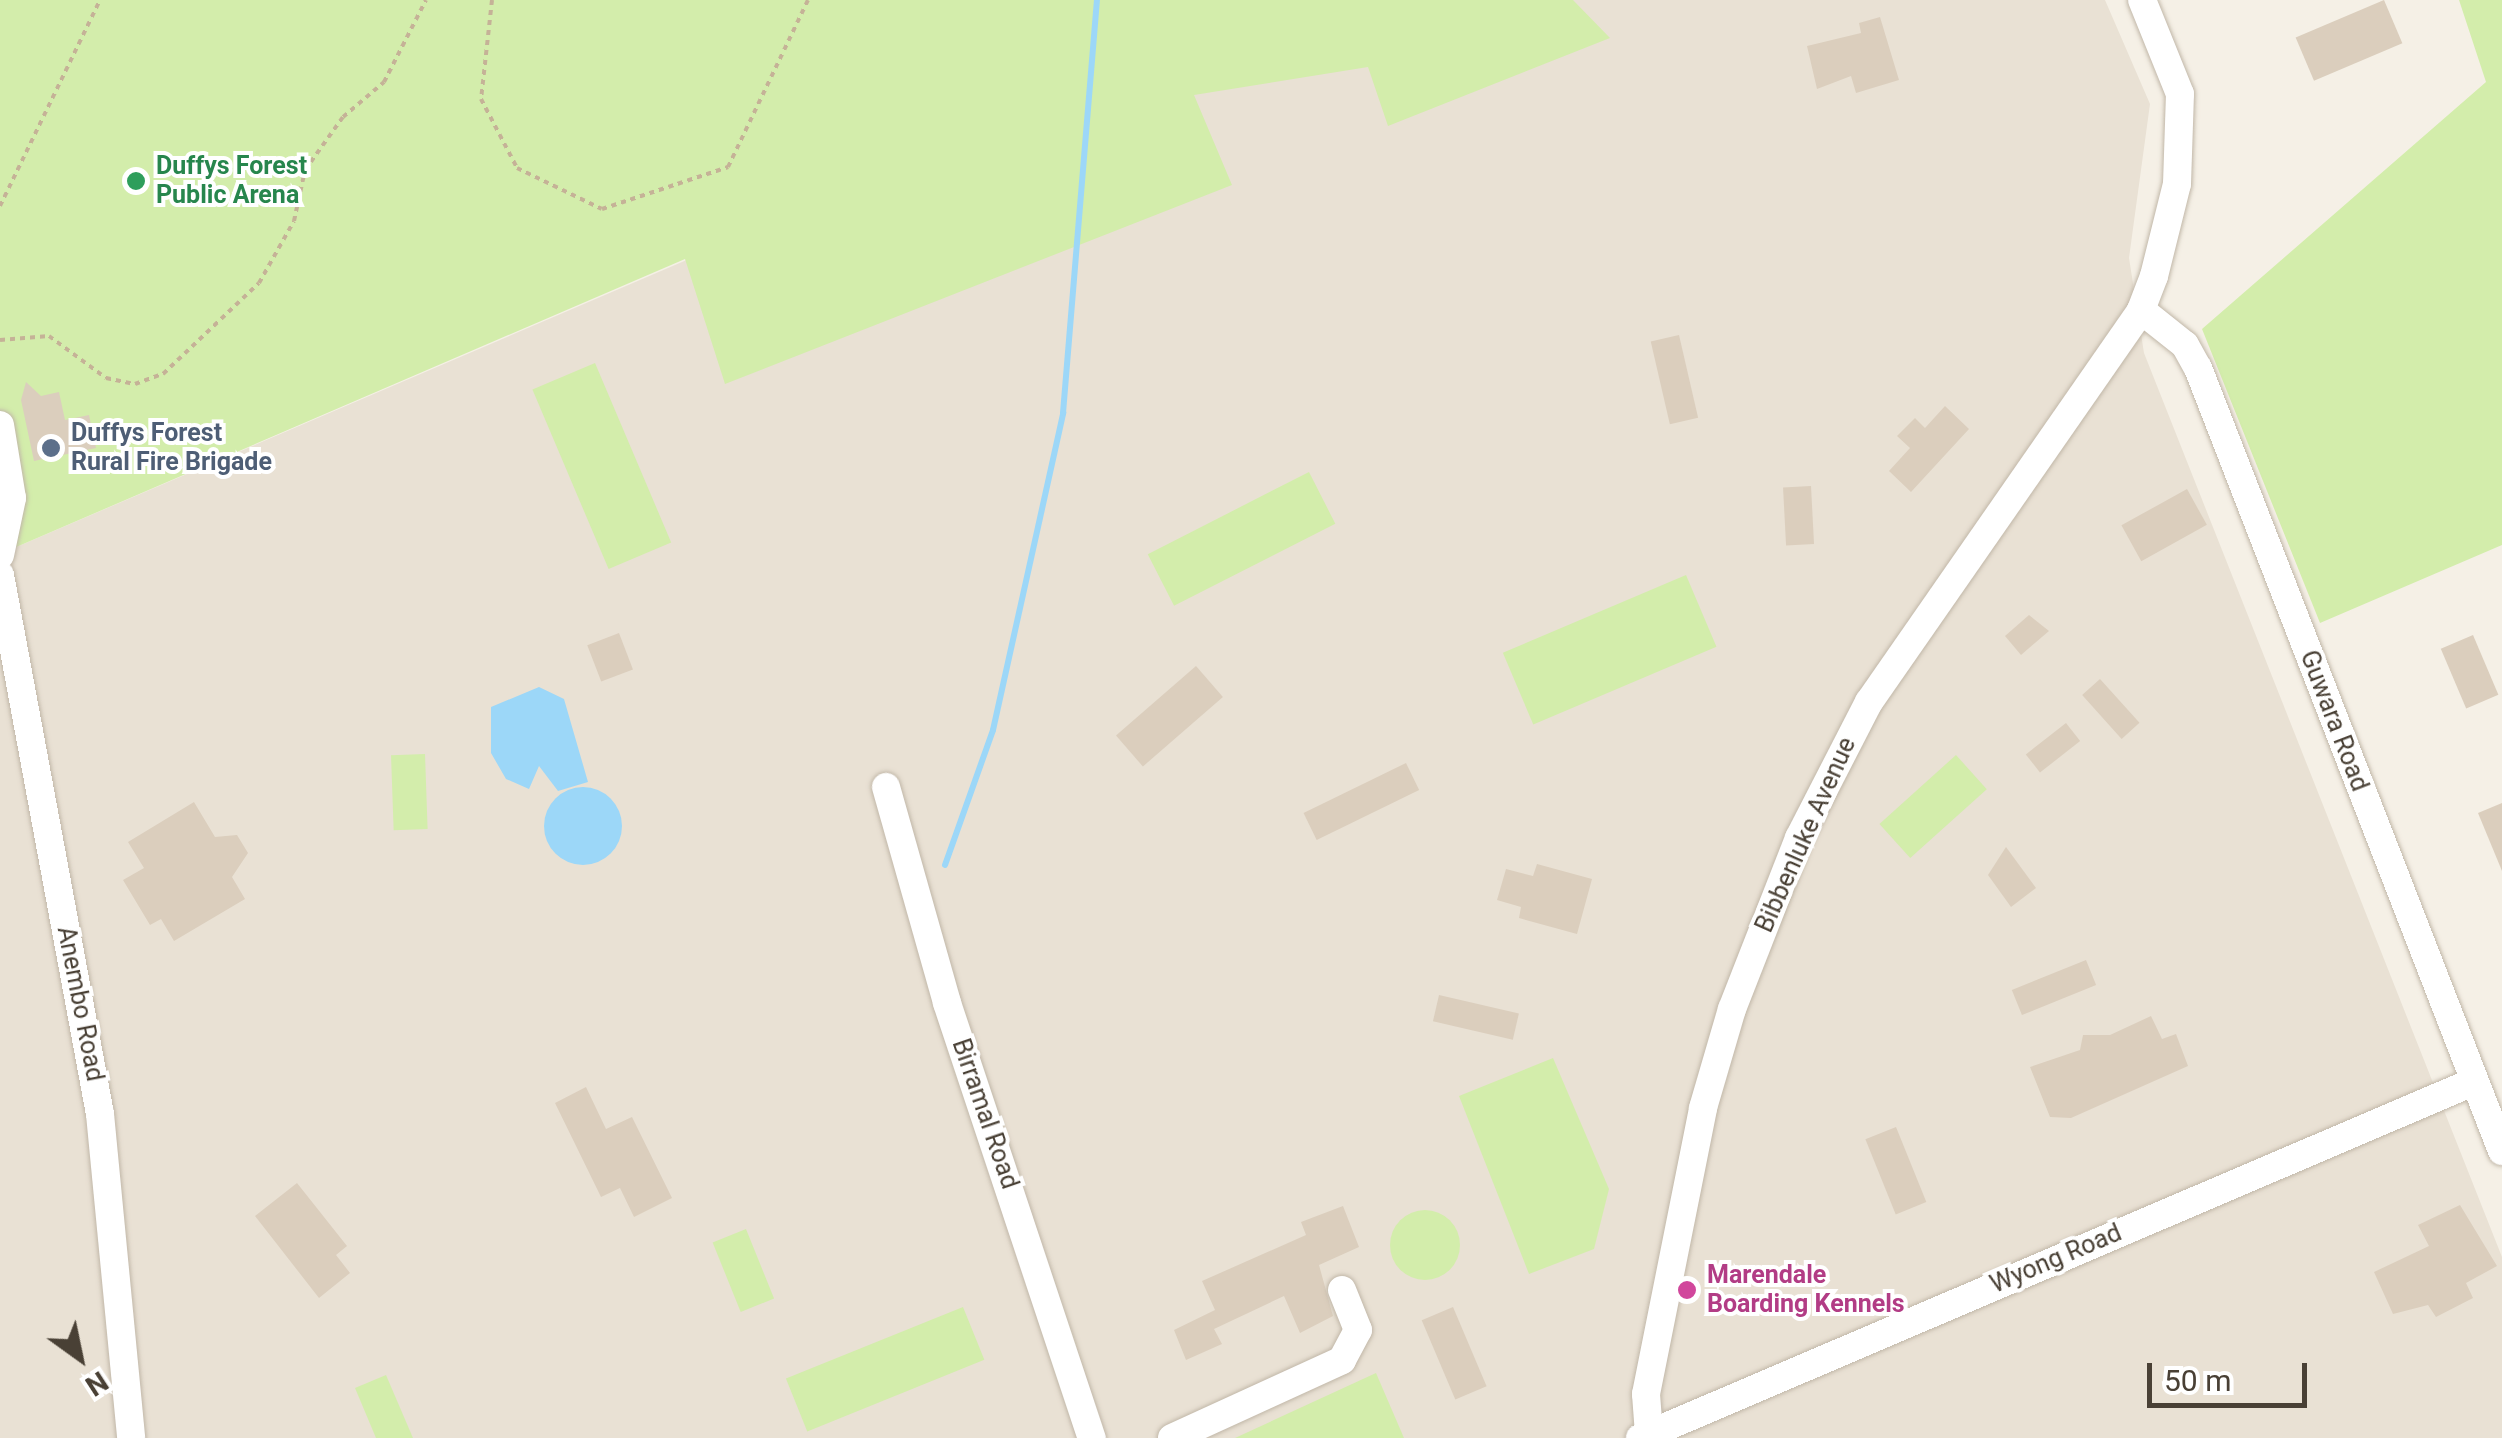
<!DOCTYPE html>
<html>
<head>
<meta charset="utf-8">
<style>
  body { margin:0 }
  #map { position:relative; width:2502px; height:1438px; overflow:hidden; background:#f5f0e6; font-family:Roboto,sans-serif }
  div>[style] { position:absolute }
  .residential>* { inset:0; background:#e9e1d4 }
  .green>* { inset:0; background:#d3edab; transform-origin:0 0 }
  .round { border-radius:50% }
  .water>* { inset:0; background:#9cd7f8 }
  .stream>* { height:6px; margin:-3px; padding:0 3px; transform-origin:3px; border-radius:3px; background:#9cd7f8 }
  .building>* { inset:0; background:#dbcebd; transform-origin:0 0 }
  .path>* { height:4px; margin-top:-2px; transform-origin:0; background:repeating-linear-gradient(90deg,#c5b297 0 5px,transparent 0 10px) }
  .roads { filter:drop-shadow(0 0 2px #c1b7a8) drop-shadow(0 0 2px #c1b7a8) }
  .minor>* { height:28px; margin:-14px; padding:0 14px; transform-origin:14px; border-radius:14px; background:#fff }
  .dots>* { width:28px; height:28px; translate:-50% -50%; box-sizing:border-box; border:5px solid #fff; border-radius:50% }
  span { translate:-50% -50%; white-space:nowrap; text-align:center; line-height:1.15; -webkit-text-stroke:8px #fff; paint-order:stroke }
  .leisure-label { font-size:25px; color:#27864d; font-weight:700 }
  .left { translate:0 -50%; text-align:left }
  .service-label { font-size:25px; color:#4e5e75; font-weight:700 }
  .street-label { font-size:25px; color:#494035 }
  .hotel-label { font-size:25px; color:#b23c85; font-weight:700 }
  .north { position:absolute; left:30px; top:1308px; width:100px; height:100px; -webkit-text-stroke:8px #fff; paint-order:stroke; rotate:147deg; font-size:28px; font-weight:700; line-height:40px; text-align:center; color:#494035 }
  .north::after { content:''; display:block; margin:auto; width:35px; height:45px; background:#494035; clip-path:polygon(50% 0,100% 100%,50% 72%,0 100%) }
  .scale { position:absolute; left:2147px; top:1363px; width:160px; height:45px; box-sizing:border-box; border:5px solid #494035; border-top:0; padding-left:12px; font-size:30px; line-height:35px; white-space:nowrap; color:#494035; -webkit-text-stroke:8px #fff; paint-order:stroke }
</style>
</head>
<body>
<div id="map">
  <div class="residential">
    <i style="clip-path:polygon(1294px 0,2105px 0,2150px 104px,2129px 258px,2144px 353px,2502px 1257px,2502px 1438px,0 1438px,0 554px)"></i>
  </div>
  <div class="green">
    <i style="clip-path:polygon(0 0,1573px 0,1610px 38px,1388px 126px,1368px 67px,1194px 95px,1232px 185px,725px 384px,685px 259px,0 554px)"></i>
    <i style="clip-path:polygon(2459px 0,2502px 0,2502px 545px,2320px 623px,2202px 329px,2486px 82px)"></i>
    <i style="left:595px;top:363px;width:195px;height:68px;rotate:67deg"></i>
    <i style="left:1309px;top:472px;width:58px;height:181px;rotate:63deg"></i>
    <i style="left:1686px;top:575px;width:78px;height:199px;rotate:67deg"></i>
    <i style="left:425px;top:754px;width:75px;height:34px;rotate:88deg"></i>
    <i style="left:1956px;top:755px;width:46px;height:103px;rotate:48deg"></i>
    <i style="clip-path:polygon(1553px 1058px,1609px 1189px,1594px 1249px,1529px 1274px,1459px 1096px)"></i>
    <i class="round" style="left:1390px;top:1210px;width:70px;height:70px"></i>
    <i style="left:746px;top:1229px;width:75px;height:36px;rotate:68deg"></i>
    <i style="left:963px;top:1307px;width:57px;height:191px;rotate:68deg"></i>
    <i style="clip-path:polygon(1376px 1373px,1404px 1438px,1235px 1438px)"></i>
    <i style="clip-path:polygon(386px 1375px,413px 1438px,376px 1438px,355px 1388px)"></i>
  </div>
  <div class="water">
    <i style="clip-path:polygon(539px 687px,564px 699px,588px 782px,558px 791px,539px 766px,529px 789px,506px 779px,491px 753px,491px 707px)"></i>
    <i class="round" style="left:544px;top:787px;width:78px;height:78px"></i>
  </div>
  <div class="stream">
    <i style="left:945px;top:865px;width:143px;rotate:-70.4deg"></i>
    <i style="left:993px;top:730px;width:325px;rotate:-77.5deg"></i>
    <i style="left:1063px;top:413px;width:414px;rotate:-85.3deg"></i>
  </div>
  <div class="building">
    <i style="left:2384px;top:0;width:47px;height:96px;rotate:67deg"></i>
    <i style="clip-path:polygon(1880px 17px,1899px 80px,1856px 93px,1851px 76px,1817px 89px,1807px 46px,1861px 33px,1859px 23px)"></i>
    <i style="left:1679px;top:335px;width:85px;height:29px;rotate:77deg"></i>
    <i style="clip-path:polygon(26px 382px,41px 396px,59px 392px,65px 420px,89px 415px,96px 448px,34px 461px,21px 400px)"></i>
    <i style="clip-path:polygon(1945px 406px,1969px 429px,1911px 492px,1889px 471px,1910px 448px,1897px 436px,1915px 418px,1925px 428px)"></i>
    <i style="left:1811px;top:486px;width:58px;height:28px;rotate:87deg"></i>
    <i style="left:2187px;top:489px;width:41px;height:75px;rotate:61deg"></i>
    <i style="clip-path:polygon(2029px 615px,2049px 631px,2021px 655px,2005px 636px)"></i>
    <i style="left:619px;top:633px;width:39px;height:34px;rotate:69deg"></i>
    <i style="left:2473px;top:635px;width:65px;height:35px;rotate:67deg"></i>
    <i style="left:1196px;top:666px;width:41px;height:106px;rotate:49deg"></i>
    <i style="left:2100px;top:679px;width:59px;height:24px;rotate:48deg"></i>
    <i style="left:2066px;top:723px;width:23px;height:51px;rotate:52deg"></i>
    <i style="left:1406px;top:763px;width:30px;height:114px;rotate:64deg"></i>
    <i style="clip-path:polygon(194px 802px,215px 837px,237px 835px,248px 853px,232px 877px,245px 899px,174px 941px,161px 919px,150px 925px,123px 880px,144px 868px,128px 842px)"></i>
    <i style="clip-path:polygon(2502px 803px,2502px 871px,2478px 813px)"></i>
    <i style="clip-path:polygon(2006px 847px,2036px 888px,2011px 907px,1988px 875px)"></i>
    <i style="clip-path:polygon(1537px 864px,1592px 879px,1577px 934px,1519px 918px,1521px 907px,1497px 900px,1506px 869px,1533px 876px)"></i>
    <i style="left:2086px;top:960px;width:27px;height:80px;rotate:68deg"></i>
    <i style="left:1439px;top:995px;width:82px;height:27px;rotate:13deg"></i>
    <i style="clip-path:polygon(2151px 1016px,2162px 1039px,2176px 1034px,2188px 1066px,2071px 1118px,2050px 1117px,2030px 1067px,2080px 1050px,2083px 1035px,2110px 1035px)"></i>
    <i style="clip-path:polygon(586px 1087px,606px 1129px,632px 1117px,672px 1198px,634px 1217px,620px 1188px,601px 1197px,555px 1103px)"></i>
    <i style="left:1896px;top:1127px;width:81px;height:33px;rotate:68deg"></i>
    <i style="clip-path:polygon(297px 1183px,347px 1246px,336px 1255px,350px 1273px,319px 1298px,255px 1216px)"></i>
    <i style="clip-path:polygon(2460px 1205px,2497px 1266px,2466px 1283px,2473px 1298px,2436px 1317px,2428px 1305px,2393px 1314px,2374px 1272px,2429px 1246px,2418px 1225px)"></i>
    <i style="clip-path:polygon(1343px 1206px,1359px 1247px,1319px 1265px,1333px 1316px,1300px 1333px,1284px 1296px,1214px 1329px,1222px 1344px,1186px 1360px,1174px 1330px,1215px 1310px,1202px 1281px,1306px 1235px,1301px 1222px)"></i>
    <i style="left:1453px;top:1307px;width:86px;height:34px;rotate:67deg"></i>
  </div>
  <div class="path">
    <i style="left:492px;top:0;width:100px;rotate:96.3deg"></i>
    <i style="left:481px;top:99px;width:78px;rotate:62.4deg"></i>
    <i style="left:517px;top:168px;width:94px;rotate:25.8deg"></i>
    <i style="left:602px;top:209px;width:133px;rotate:-18.4deg"></i>
    <i style="left:728px;top:167px;width:185px;rotate:-64.4deg"></i>
    <i style="left:0;top:206px;width:229px;rotate:-64.1deg"></i>
    <i style="left:0;top:340px;width:49px;rotate:-4.7deg"></i>
    <i style="left:49px;top:336px;width:71px;rotate:36.4deg"></i>
    <i style="left:106px;top:378px;width:30px;rotate:12deg"></i>
    <i style="left:135px;top:384px;width:30px;rotate:-20deg"></i>
    <i style="left:163px;top:374px;width:132px;rotate:-43.5deg"></i>
    <i style="left:259px;top:283px;width:71px;rotate:-60.6deg"></i>
    <i style="left:294px;top:221px;width:52px;rotate:-77.8deg"></i>
    <i style="left:305px;top:170px;width:65px;rotate:-54.4deg"></i>
    <i style="left:343px;top:117px;width:54px;rotate:-40.5deg"></i>
    <i style="left:384px;top:82px;width:92px;rotate:-62.9deg"></i>
  </div>
  <div class="roads">
    <div class="minor">
      <i style="left:2141px;top:310px;width:56px;rotate:38.5deg"></i>
      <i style="left:2185px;top:345px;width:26px;rotate:61deg"></i>
      <i style="left:2198px;top:368px;width:840px;rotate:68.78deg"></i>
      <i style="left:0;top:425px;width:74px;rotate:80.7deg"></i>
      <i style="left:12px;top:498px;width:58px;rotate:101.9deg"></i>
      <i style="left:0;top:575px;width:548px;rotate:79.49deg"></i>
      <i style="left:100px;top:1114px;width:325px;rotate:84.5deg"></i>
      <i style="left:886px;top:787px;width:224px;rotate:74.2deg"></i>
      <i style="left:947px;top:1003px;width:459px;rotate:71.6deg"></i>
      <i style="left:1649px;top:1434px;width:40px;rotate:-94.3deg"></i>
      <i style="left:1646px;top:1394px;width:292px;rotate:-78.7deg"></i>
      <i style="left:1703px;top:1108px;width:103px;rotate:-73.7deg"></i>
      <i style="left:1732px;top:1009px;width:184px;rotate:-68.6deg"></i>
      <i style="left:1799px;top:838px;width:153px;rotate:-62.8deg"></i>
      <i style="left:1869px;top:702px;width:477px;rotate:-55.2deg"></i>
      <i style="left:2141px;top:310px;width:36px;rotate:-69deg"></i>
      <i style="left:2154px;top:276px;width:95px;rotate:-76deg"></i>
      <i style="left:2177px;top:184px;width:90px;rotate:-88.1deg"></i>
      <i style="left:2180px;top:94px;width:101px;rotate:-112deg"></i>
      <i style="left:1172px;top:1438px;width:187px;rotate:-24.6deg"></i>
      <i style="left:1342px;top:1360px;width:34px;rotate:-62deg"></i>
      <i style="left:1358px;top:1330px;width:43px;rotate:-111.8deg"></i>
      <i style="left:1640px;top:1438px;width:906px;rotate:-23.14deg"></i>
    </div>
  </div>
  <div class="dots">
    <i style="left:136px;top:181px;background:#2e9e5b"></i>
    <i style="left:51px;top:448px;background:#5c6f8a"></i>
    <i style="left:1687px;top:1290px;background:#d1479c"></i>
  </div>
  <div class="leisure-label">
    <span class="left" style="left:156px;top:181px">Duffys Forest<br>Public Arena</span>
  </div>
  <div class="service-label">
    <span class="left" style="left:71px;top:448px">Duffys Forest<br>Rural Fire Brigade</span>
  </div>
  <div class="street-label">
    <span style="left:2334px;top:721px;rotate:69deg">Guwara Road</span>
    <span style="left:1806px;top:835px;rotate:-66deg">Bibbenluke Avenue</span>
    <span style="left:80px;top:1004px;rotate:79deg">Anembo Road</span>
    <span style="left:985px;top:1114px;rotate:71deg">Birramal Road</span>
    <span style="left:2056px;top:1259px;rotate:-23deg">Wyong Road</span>
  </div>
  <div class="hotel-label">
    <span class="left" style="left:1707px;top:1290px">Marendale<br>Boarding Kennels</span>
  </div>
  <div class="north">N</div>
  <div class="scale">50 m</div>
</div>
</body>
</html>
